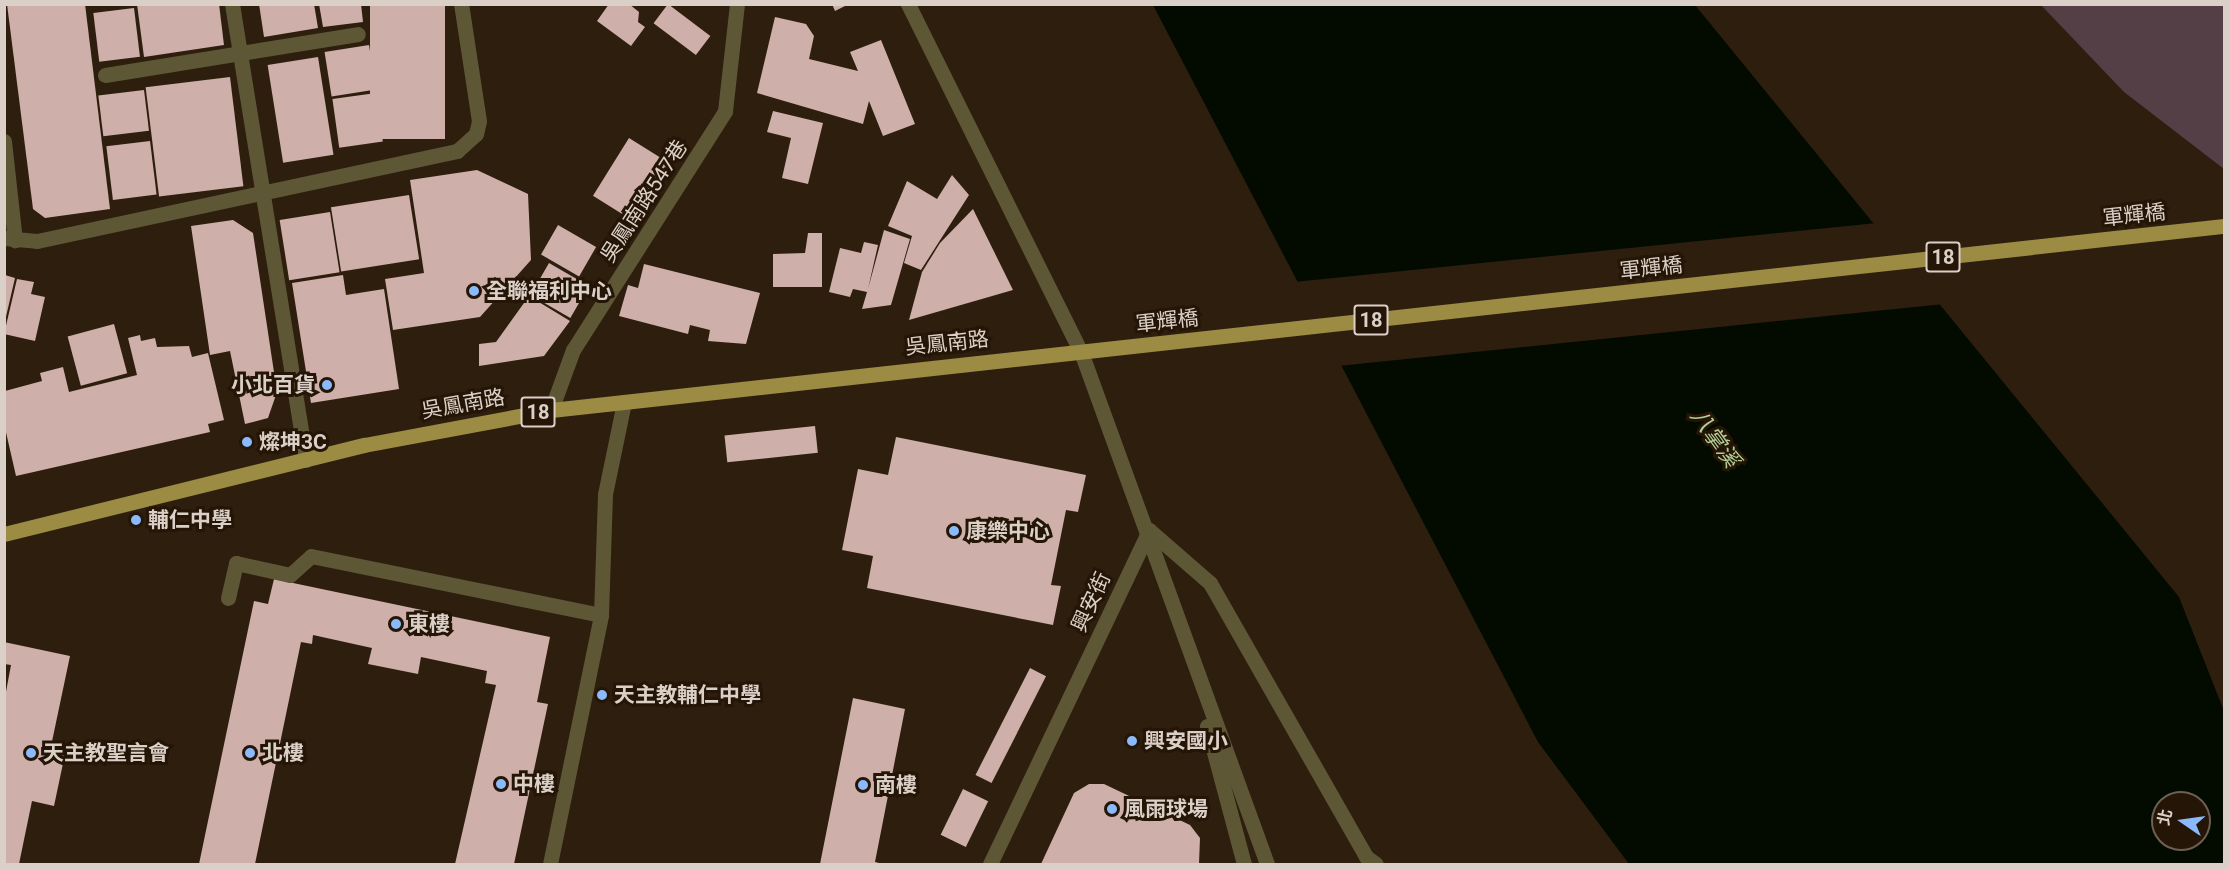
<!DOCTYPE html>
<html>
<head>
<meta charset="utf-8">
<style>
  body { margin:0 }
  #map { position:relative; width:2229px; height:869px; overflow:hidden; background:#2e1e0e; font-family:Roboto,"Noto Sans TC",sans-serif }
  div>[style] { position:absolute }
  .green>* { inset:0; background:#553f46 }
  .water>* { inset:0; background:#030b00 }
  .pier>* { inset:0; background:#2e1e0e }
  .building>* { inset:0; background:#ceafa9; transform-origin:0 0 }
  .service>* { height:15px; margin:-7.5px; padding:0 7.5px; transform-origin:7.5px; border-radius:7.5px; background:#5e5736 }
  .minor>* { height:15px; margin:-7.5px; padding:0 7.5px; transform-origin:7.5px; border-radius:7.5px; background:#5e5736 }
  .primary>* { height:15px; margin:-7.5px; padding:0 7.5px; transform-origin:7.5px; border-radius:7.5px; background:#9b8b43 }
  .dots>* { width:16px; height:16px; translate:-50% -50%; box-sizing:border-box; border:3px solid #241506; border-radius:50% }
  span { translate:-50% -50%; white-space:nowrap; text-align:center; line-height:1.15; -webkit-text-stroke:6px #241506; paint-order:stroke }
  .shield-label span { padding:2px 4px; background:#241506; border:2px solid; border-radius:4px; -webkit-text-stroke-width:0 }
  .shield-label { font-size:20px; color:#dbd0c7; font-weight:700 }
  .street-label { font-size:21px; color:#dbd0c7 }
  .poi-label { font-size:21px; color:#dbd0c7; font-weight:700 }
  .left { translate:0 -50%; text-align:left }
  .right { translate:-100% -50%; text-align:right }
  .water-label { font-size:22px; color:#b2cf98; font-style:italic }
  .frame { position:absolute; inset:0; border:6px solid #dbd0c7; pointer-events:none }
  .north { position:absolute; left:2151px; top:791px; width:60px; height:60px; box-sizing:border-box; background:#241506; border:2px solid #6d6053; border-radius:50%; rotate:283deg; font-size:16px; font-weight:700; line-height:24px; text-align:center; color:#dbd0c7 }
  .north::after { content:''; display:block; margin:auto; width:21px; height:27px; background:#8bbafc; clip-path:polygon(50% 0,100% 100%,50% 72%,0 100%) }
</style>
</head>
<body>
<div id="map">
  <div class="green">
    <i style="clip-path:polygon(2041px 5px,2224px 5px,2224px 169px,2124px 92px)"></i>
  </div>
  <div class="water">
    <i style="clip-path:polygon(evenodd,1153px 5px,1695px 5px,2179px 597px,2224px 711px,2224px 864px,1629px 864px,1538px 742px,1153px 5px,2163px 803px,2199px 803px,2199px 839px,2163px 839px,2163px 803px)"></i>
  </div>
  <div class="pier">
    <i style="clip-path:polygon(1877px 223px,1944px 304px,1338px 366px,1294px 282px)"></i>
  </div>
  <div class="building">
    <i style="clip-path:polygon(7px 4px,85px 4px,110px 209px,45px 218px,33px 209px)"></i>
    <i style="clip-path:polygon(137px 4px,219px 4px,224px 45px,144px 57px)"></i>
    <i style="clip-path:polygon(259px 4px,314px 4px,318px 28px,264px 37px)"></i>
    <i style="clip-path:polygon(319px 4px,361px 4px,363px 22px,323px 27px)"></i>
    <i style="left:370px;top:4px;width:75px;height:135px"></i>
    <i style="clip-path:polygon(609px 4px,629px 4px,639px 12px,638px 22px,645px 27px,631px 46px,597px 21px)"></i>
    <i style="left:668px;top:4px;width:53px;height:24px;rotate:37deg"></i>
    <i style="clip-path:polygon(832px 4px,849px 4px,835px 11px)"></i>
    <i style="left:134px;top:8px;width:49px;height:41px;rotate:83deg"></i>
    <i style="clip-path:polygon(775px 17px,806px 24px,814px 36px,809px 59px,858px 71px,850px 52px,881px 40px,915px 124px,883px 136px,869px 101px,863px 124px,757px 93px)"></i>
    <i style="left:369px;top:45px;width:45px;height:45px;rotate:81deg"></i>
    <i style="left:318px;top:57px;width:99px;height:51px;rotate:81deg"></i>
    <i style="left:230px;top:77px;width:110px;height:85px;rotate:83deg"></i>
    <i style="left:144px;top:90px;width:41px;height:46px;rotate:83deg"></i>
    <i style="left:376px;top:93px;width:49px;height:44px;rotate:82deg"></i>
    <i style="clip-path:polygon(773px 111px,823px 123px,808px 184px,782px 178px,791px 138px,767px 132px)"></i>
    <i style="left:629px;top:138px;width:51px;height:68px;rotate:32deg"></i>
    <i style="left:150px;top:141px;width:54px;height:44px;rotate:83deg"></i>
    <i style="clip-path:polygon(477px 170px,528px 194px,531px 260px,480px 317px,393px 330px,385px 279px,424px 273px,410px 180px)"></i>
    <i style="clip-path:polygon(952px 175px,969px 195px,921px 270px,904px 263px,912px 236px,888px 226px,907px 181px,937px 199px)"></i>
    <i style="left:409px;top:195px;width:65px;height:79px;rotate:81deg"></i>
    <i style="clip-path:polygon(973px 209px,1013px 290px,909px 320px,922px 272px,940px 243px)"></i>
    <i style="left:330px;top:212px;width:61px;height:51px;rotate:81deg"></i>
    <i style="clip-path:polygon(233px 220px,253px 233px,277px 392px,268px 418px,245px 424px,230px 351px,210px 355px,191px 226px)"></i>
    <i style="left:558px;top:225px;width:44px;height:34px;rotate:30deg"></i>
    <i style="clip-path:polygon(884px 230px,910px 239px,891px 305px,862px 309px,867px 292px,853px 289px,850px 297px,829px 292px,840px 248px,861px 253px,864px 242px,878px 245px,868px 289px)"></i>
    <i style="clip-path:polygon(808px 233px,822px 233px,822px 287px,773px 287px,773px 254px,805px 253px)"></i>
    <i style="left:549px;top:263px;width:46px;height:37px;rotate:30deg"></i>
    <i style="clip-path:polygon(644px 264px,760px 293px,746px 344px,708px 341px,710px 330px,690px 325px,688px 334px,619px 316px,628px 285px,638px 288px)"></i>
    <i style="clip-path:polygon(5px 275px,15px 278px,5px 321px)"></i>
    <i style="clip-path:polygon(343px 275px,346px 295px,384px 289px,399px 389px,311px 403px,292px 283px)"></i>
    <i style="clip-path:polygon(17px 279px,34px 282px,31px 294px,45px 297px,35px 341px,4px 334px)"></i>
    <i style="clip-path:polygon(529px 296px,570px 321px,544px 356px,479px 366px,479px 344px,496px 342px)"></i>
    <i style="left:114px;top:324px;width:51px;height:48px;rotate:75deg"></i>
    <i style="clip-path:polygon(140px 335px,141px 341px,155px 338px,157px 347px,189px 346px,192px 357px,208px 353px,224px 420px,208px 424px,210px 432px,16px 476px,5px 428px,5px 391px,42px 381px,40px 373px,63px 367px,69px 392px,137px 375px,128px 338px)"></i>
    <i style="left:815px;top:426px;width:27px;height:91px;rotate:84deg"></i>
    <i style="clip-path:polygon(896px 437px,1086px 475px,1078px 512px,1066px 510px,1051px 585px,1061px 586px,1053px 625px,867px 588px,873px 556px,842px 550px,858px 469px,888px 475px)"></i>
    <i style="clip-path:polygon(274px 579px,550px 637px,537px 702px,548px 704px,514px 864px,455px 864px,496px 685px,485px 683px,487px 671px,421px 657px,418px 674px,368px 664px,372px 648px,313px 635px,312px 644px,301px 642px,255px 864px,199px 864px,254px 601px,268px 604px)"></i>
    <i style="clip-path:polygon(4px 642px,70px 656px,50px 751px,65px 754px,54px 806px,32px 801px,19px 864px,5px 864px,5px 697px,11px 665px,4px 664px)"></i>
    <i style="left:1030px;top:668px;width:18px;height:120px;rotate:27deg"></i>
    <i style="clip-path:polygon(853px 698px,905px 709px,875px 862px,883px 864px,820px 864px)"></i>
    <i style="clip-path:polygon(1089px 784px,1104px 784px,1190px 825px,1200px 838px,1199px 864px,1041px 864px,1074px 793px)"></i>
    <i style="left:963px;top:789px;width:28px;height:51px;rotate:26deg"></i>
  </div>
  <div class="service">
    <i style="left:232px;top:4px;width:462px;rotate:80.8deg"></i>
    <i style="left:105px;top:75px;width:256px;rotate:-9.2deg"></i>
    <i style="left:1149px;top:530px;width:81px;rotate:41deg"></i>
    <i style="left:1210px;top:583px;width:315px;rotate:60.3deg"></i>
    <i style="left:1366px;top:857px;width:12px;rotate:35deg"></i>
    <i style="left:228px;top:598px;width:36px;rotate:-77deg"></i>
    <i style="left:236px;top:563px;width:55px;rotate:12.5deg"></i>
    <i style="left:290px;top:575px;width:28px;rotate:-42deg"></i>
    <i style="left:311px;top:556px;width:296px;rotate:11.5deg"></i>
    <i style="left:550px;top:864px;width:254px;rotate:-78.4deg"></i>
    <i style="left:601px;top:615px;width:121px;rotate:-88.1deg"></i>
    <i style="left:605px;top:494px;width:94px;rotate:-78.3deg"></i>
  </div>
  <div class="minor">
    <i style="left:908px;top:4px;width:389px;rotate:63.6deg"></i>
    <i style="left:1081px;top:352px;width:545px;rotate:70.03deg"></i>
    <i style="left:4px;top:141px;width:100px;rotate:83.7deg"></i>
    <i style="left:4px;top:238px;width:33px;rotate:5deg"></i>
    <i style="left:37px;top:241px;width:430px;rotate:-12.1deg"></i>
    <i style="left:457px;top:151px;width:25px;rotate:-42deg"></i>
    <i style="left:476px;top:134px;width:13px;rotate:-77deg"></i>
    <i style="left:479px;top:121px;width:118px;rotate:-98.7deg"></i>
    <i style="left:551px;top:410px;width:64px;rotate:-69.9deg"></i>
    <i style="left:573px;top:350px;width:283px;rotate:-57.5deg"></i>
    <i style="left:725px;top:111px;width:108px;rotate:-83.6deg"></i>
    <i style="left:1207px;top:726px;width:143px;rotate:75deg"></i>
    <i style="left:990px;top:864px;width:370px;rotate:-64.5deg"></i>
  </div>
  <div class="primary">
    <i style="left:4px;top:534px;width:371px;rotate:-13.9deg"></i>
    <i style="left:364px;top:445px;width:190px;rotate:-10.6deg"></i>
    <i style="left:551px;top:410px;width:1683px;rotate:-6.28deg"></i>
  </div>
  <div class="dots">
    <i style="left:474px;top:291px;background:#8bbafc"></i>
    <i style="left:327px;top:385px;background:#8bbafc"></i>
    <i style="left:247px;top:442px;background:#8bbafc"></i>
    <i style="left:136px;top:520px;background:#8bbafc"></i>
    <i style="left:954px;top:531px;background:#8bbafc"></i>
    <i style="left:396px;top:624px;background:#8bbafc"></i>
    <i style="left:602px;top:695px;background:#8bbafc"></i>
    <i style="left:1132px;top:741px;background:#8bbafc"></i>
    <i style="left:31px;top:753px;background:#8bbafc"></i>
    <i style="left:250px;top:753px;background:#8bbafc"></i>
    <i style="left:501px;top:784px;background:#8bbafc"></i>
    <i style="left:863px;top:785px;background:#8bbafc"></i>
    <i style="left:1112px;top:809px;background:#8bbafc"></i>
  </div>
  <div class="shield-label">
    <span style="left:1943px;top:257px">18</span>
    <span style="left:1371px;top:320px">18</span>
    <span style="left:538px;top:412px">18</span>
  </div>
  <div class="street-label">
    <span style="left:644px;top:201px;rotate:-57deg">吳鳳南路547巷</span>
    <span style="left:2134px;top:215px;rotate:-6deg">軍輝橋</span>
    <span style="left:1651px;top:268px;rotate:-6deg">軍輝橋</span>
    <span style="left:1167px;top:321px;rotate:-6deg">軍輝橋</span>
    <span style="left:947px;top:343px;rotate:-6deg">吳鳳南路</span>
    <span style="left:463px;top:404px;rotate:-10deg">吳鳳南路</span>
    <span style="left:1091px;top:602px;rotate:-65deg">興安街</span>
  </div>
  <div class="poi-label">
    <span class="left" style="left:486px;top:291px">全聯福利中心</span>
    <span class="right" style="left:315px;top:385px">小北百貨</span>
    <span class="left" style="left:259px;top:442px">燦坤3C</span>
    <span class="left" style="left:148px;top:520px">輔仁中學</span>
    <span class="left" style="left:966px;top:531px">康樂中心</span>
    <span class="left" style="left:408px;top:624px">東樓</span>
    <span class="left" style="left:614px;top:695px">天主教輔仁中學</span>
    <span class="left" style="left:1144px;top:741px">興安國小</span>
    <span class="left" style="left:43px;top:753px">天主教聖言會</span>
    <span class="left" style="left:262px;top:753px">北樓</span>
    <span class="left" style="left:513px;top:784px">中樓</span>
    <span class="left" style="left:875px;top:785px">南樓</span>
    <span class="left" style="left:1124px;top:809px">風雨球場</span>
  </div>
  <div class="water-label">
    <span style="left:1715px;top:438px;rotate:54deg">八掌溪</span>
  </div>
  <div class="frame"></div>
  <div class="north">北</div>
</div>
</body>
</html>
